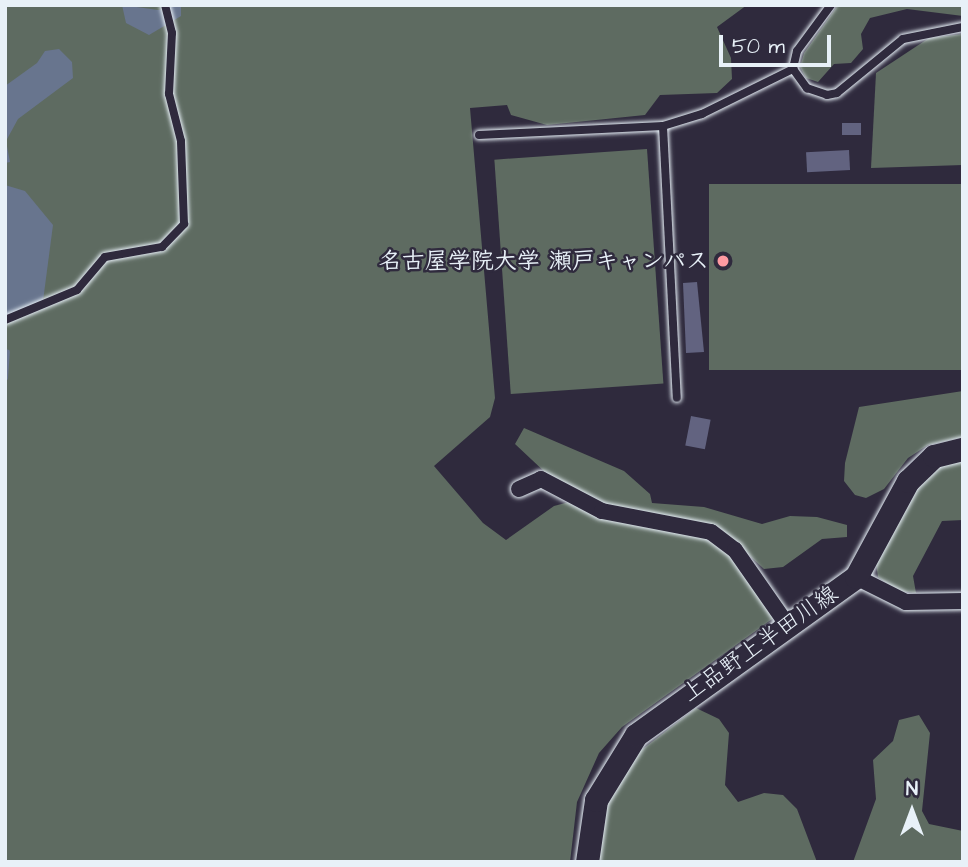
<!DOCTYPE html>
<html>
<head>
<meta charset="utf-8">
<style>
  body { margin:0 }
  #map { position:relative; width:968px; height:867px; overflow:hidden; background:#2f2a3d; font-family:"Architects Daughter","Klee One",sans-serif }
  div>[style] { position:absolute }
  .green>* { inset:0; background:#5e6b61; transform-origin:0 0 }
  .water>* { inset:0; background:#68758e }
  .stream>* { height:4.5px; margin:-2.25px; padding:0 2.25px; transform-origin:2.25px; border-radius:2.25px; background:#68758e }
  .building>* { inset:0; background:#626380; transform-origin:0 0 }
  .roads { filter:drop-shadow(0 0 2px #e8f1f8) drop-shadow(0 0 2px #e8f1f8) }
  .lane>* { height:8px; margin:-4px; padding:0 4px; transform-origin:4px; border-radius:4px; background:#2f2a3d }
  .street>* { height:16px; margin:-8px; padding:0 8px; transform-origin:8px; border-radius:8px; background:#2f2a3d }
  .secondary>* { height:23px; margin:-11.5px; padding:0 11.5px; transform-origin:11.5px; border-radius:11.5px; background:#2f2a3d }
  .dots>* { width:19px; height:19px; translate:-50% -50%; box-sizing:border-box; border:4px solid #2f2a3d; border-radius:50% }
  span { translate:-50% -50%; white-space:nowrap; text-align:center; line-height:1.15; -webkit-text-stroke:5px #2f2a3d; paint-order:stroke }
  .poi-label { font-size:23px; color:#e8f1f8; font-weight:700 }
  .right { translate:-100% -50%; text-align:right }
  .street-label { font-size:23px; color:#e8f1f8 }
  .frame { position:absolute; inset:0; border:7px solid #e8f1f8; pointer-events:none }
  .north { position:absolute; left:877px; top:776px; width:70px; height:70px; -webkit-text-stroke:5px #2f2a3d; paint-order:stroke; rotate:0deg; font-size:19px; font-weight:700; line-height:28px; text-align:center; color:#e8f1f8 }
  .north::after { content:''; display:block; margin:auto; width:24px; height:32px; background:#e8f1f8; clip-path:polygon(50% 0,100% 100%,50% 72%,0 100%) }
  .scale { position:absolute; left:719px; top:35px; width:112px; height:32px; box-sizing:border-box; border:4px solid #e8f1f8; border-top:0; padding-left:9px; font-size:21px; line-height:24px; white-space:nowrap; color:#e8f1f8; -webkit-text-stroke:5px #2f2a3d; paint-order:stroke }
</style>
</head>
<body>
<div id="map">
  <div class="green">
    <i style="clip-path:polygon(5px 5px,747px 5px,717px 27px,731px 58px,732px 79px,717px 93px,660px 95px,645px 115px,547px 125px,511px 115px,507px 105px,470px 108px,495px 398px,490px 417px,434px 466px,483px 523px,506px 540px,554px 506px,569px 502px,628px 524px,705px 536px,729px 553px,775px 617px,622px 727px,599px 753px,577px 802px,570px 862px,5px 862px)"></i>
    <i style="clip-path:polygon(838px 5px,963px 5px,963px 16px,907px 9px,870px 18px,861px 34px,863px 49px,851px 63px,834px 64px,818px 82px,806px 78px,800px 67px,804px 53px)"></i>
    <i style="clip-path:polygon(963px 34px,963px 165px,871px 168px,876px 73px,929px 38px)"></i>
    <i style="left:647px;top:149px;width:235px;height:153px;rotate:86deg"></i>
    <i style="left:963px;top:184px;width:186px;height:254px;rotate:90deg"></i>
    <i style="clip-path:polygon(963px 391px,963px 437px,928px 445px,908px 458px,884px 489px,866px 498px,855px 495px,844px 481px,845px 463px,859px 407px)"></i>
    <i style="clip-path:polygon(524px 428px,624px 471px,650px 494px,652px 503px,704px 507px,762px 524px,790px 516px,817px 517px,847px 525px,847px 537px,822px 539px,783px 567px,764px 569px,730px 538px,605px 507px,548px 475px,515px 444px)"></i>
    <i style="clip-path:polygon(963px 458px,963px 520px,942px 521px,913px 576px,916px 593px,898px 591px,878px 577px,875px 557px,916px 485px,933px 468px)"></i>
    <i style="clip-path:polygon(696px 708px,719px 719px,729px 733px,725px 785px,738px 802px,764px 793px,783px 795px,797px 809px,817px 862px,596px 862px,606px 803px,621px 775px,640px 751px)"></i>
    <i style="clip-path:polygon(919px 715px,930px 733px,922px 811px,929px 824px,963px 831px,963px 862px,853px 862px,876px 799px,873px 760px,893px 741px,899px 720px)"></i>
  </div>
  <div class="water">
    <i style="clip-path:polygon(122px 5px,158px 10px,181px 5px,181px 16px,149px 35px,126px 23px)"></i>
    <i style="clip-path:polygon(59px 49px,72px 62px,73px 78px,18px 119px,6px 141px,10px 162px,5px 163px,5px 86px,37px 63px,45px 51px)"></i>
    <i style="clip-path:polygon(5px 185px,25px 191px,53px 225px,43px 301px,5px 318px)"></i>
  </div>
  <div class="stream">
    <i style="left:5px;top:378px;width:26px;rotate:-86deg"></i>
  </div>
  <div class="building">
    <i style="left:842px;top:123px;width:19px;height:12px"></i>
    <i style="left:849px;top:150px;width:20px;height:43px;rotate:87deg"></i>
    <i style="clip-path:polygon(697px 282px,704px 352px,686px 353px,683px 283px)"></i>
    <i style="left:691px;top:416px;width:20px;height:30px;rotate:11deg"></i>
  </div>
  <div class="roads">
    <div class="lane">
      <i style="left:831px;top:5px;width:57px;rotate:126.5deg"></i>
      <i style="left:797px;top:51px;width:18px;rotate:103deg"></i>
      <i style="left:793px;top:69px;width:24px;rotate:54deg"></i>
      <i style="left:807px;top:88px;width:21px;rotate:19deg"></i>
      <i style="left:827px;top:95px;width:10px;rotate:-11deg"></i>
      <i style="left:837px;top:93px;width:85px;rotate:-39.3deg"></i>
      <i style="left:903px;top:39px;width:61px;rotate:-11.3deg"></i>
      <i style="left:663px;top:126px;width:272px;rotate:87.1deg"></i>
      <i style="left:479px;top:135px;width:184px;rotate:-2.8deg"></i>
      <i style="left:663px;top:126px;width:41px;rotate:-17.1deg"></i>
      <i style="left:702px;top:114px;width:102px;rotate:-26.3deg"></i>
      <i style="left:5px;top:320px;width:78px;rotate:-22.6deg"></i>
      <i style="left:77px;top:290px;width:43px;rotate:-49.7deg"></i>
      <i style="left:105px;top:257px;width:58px;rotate:-10deg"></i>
      <i style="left:162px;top:247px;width:32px;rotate:-46deg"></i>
      <i style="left:184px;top:224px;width:83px;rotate:-92.1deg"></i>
      <i style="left:181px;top:141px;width:49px;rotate:-104.3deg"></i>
      <i style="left:169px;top:94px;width:61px;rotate:-87.2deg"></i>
      <i style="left:172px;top:33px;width:29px;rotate:-104deg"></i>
    </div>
    <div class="street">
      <i style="left:519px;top:489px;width:24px;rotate:-24deg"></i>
      <i style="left:541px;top:479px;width:69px;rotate:27.7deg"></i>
      <i style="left:602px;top:511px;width:111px;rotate:10.9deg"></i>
      <i style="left:711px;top:532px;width:30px;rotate:37deg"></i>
      <i style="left:735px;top:550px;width:93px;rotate:55.1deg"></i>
      <i style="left:856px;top:577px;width:56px;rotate:26.6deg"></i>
      <i style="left:906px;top:602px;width:57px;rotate:-1deg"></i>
    </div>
    <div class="secondary">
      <i style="left:587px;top:862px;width:63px;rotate:-81.7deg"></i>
      <i style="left:596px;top:800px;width:76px;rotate:-58.4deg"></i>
      <i style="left:636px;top:735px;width:271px;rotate:-35.7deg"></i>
      <i style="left:856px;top:577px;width:109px;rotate:-61.6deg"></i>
      <i style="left:908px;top:481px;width:36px;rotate:-44deg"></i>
      <i style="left:934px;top:456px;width:30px;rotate:-14deg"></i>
    </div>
  </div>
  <div class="dots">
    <i style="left:723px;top:261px;background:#ff9aa2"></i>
  </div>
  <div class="poi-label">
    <span class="right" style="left:709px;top:261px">名古屋学院大学 瀬戸キャンパス</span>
  </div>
  <div class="street-label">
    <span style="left:760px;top:644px;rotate:-35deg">上品野上半田川線</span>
  </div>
  <div class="frame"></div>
  <div class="north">N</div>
  <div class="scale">50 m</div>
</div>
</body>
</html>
